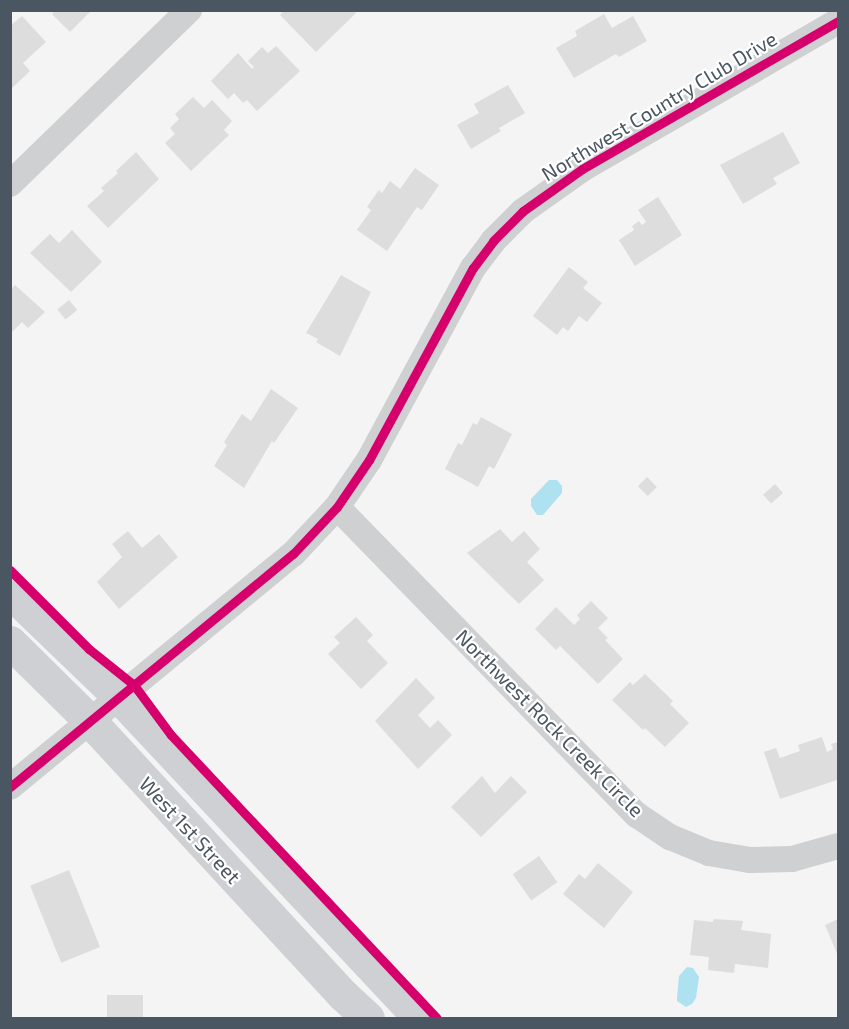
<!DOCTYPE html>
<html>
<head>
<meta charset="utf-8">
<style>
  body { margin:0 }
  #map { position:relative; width:849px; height:1029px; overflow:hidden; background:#f4f4f4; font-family:"Exo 2",sans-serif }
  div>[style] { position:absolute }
  .water>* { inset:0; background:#aee2f0 }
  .building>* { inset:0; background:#ddddde; transform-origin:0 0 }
  .minor>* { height:26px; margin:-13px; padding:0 13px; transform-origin:13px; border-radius:13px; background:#ced0d2 }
  .secondary>* { height:33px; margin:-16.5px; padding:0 16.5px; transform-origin:16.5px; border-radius:16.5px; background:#ced0d4 }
  .cycleway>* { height:9px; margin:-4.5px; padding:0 4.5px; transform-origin:4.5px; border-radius:4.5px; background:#d6006c }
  span { translate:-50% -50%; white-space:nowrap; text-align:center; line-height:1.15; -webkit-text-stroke:4.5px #fff; paint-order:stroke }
  .street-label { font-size:20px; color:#4a5661 }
  .frame { position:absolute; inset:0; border:12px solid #4a5661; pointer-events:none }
</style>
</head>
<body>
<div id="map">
  <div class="water">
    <i style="clip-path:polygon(549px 480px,557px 480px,562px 486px,562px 493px,543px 515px,537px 515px,531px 506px,531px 499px)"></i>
    <i style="clip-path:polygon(687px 967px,693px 968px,699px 977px,696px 998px,692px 1004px,686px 1007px,677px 1001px,677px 997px,679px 976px)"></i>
  </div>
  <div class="building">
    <i style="clip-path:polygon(56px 10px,92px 10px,70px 32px,52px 14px)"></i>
    <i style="clip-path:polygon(284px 10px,353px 10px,356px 13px,316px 52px,280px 15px)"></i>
    <i style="clip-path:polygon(604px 14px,612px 28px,633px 16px,647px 41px,619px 57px,616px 54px,574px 78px,556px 48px,577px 36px,575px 31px)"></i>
    <i style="clip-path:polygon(22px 16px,46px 42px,23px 63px,30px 71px,10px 90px,10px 26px)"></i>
    <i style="clip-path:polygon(276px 46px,300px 71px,257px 111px,247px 100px,243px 103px,234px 93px,228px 99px,211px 81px,238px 53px,252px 69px,254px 67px,248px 61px,262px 47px,268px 53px)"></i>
    <i style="clip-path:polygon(508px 85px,525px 113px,499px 128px,501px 131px,471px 149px,457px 125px,479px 113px,474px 104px)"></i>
    <i style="clip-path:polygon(193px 97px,204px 108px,212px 100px,232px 121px,224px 130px,229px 135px,191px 171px,165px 143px,175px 134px,170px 128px,179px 119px,175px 114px)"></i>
    <i style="clip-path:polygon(783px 132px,800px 163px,773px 178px,777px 184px,743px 204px,720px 165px)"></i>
    <i style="clip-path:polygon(136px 152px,159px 179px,108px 228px,87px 206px,104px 191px,101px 188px,118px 173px,116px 171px)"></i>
    <i style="clip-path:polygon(415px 168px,439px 185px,422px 210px,417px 207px,387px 251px,357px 230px,371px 210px,367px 207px,379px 190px,382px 193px,390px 181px,400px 189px)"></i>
    <i style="clip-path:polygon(658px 197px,682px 235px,635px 266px,619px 240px,634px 230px,632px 226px,639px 221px,642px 225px,646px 222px,638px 210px)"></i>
    <i style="clip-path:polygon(72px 230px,102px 262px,71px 292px,30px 253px,50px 234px,59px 243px)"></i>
    <i style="clip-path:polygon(569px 267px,588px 282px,583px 288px,602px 303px,587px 322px,579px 316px,568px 331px,563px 327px,557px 335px,533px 316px)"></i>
    <i style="clip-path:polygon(341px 275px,371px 292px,340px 356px,316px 342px,318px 339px,306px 333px)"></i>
    <i style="clip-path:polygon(15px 285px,45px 312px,28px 328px,22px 322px,10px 334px,10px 290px)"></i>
    <i style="left:69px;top:300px;width:13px;height:15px;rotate:51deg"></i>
    <i style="clip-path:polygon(271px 389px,298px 408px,274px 443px,272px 441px,244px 488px,214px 466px,227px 445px,224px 442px,242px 414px,251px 421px)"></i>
    <i style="clip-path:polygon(481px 417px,512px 434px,494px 469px,489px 466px,478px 487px,445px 469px,458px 443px,462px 445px,473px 423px,477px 425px)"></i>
    <i style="left:647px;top:477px;width:14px;height:13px;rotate:45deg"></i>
    <i style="left:775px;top:484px;width:12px;height:16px;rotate:48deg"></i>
    <i style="clip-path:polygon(500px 529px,512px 542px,524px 531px,540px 549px,527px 562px,544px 580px,519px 604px,467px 553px)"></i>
    <i style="clip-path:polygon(128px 531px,142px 548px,159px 534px,178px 557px,119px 609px,97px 582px,122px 557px,112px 544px)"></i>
    <i style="clip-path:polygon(591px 601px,608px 618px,598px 628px,608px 638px,605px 640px,623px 659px,598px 684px,560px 646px,556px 650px,535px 629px,556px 607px,574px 625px,580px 619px,577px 615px)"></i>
    <i style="clip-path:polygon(356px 617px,373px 635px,367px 641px,388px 663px,361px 689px,328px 654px,340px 643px,334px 637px)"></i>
    <i style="clip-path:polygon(645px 674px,673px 701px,670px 704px,689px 723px,665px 747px,645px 728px,643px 730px,612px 700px,630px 682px,633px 685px)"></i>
    <i style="clip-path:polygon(416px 678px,435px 698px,418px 715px,430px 728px,438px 720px,452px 735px,418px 769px,375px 721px)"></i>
    <i style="clip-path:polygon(822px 737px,827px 752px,833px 749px,831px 744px,838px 742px,837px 780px,780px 799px,764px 752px,776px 748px,780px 758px,800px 751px,798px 745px)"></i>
    <i style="clip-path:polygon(482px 776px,495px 793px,511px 776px,527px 792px,481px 837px,451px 807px)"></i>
    <i style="left:539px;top:856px;width:32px;height:32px;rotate:55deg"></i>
    <i style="clip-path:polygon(598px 863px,633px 892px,604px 928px,563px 894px,579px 874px,585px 879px)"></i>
    <i style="left:69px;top:870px;width:83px;height:42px;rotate:68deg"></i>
    <i style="clip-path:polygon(714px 919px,743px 921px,741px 930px,771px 934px,768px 968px,735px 964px,734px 973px,708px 970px,709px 957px,690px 955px,694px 920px,713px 922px)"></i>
    <i style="clip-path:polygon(838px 919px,838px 956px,825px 925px)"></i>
    <i style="left:143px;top:995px;width:23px;height:36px;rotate:90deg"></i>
  </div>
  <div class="minor">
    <i style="left:10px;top:184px;width:250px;rotate:-44.2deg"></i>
    <i style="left:337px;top:507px;width:430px;rotate:45.8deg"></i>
    <i style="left:637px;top:815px;width:40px;rotate:34deg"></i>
    <i style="left:670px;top:837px;width:42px;rotate:22.3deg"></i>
    <i style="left:709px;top:853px;width:42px;rotate:9.7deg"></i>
    <i style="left:750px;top:860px;width:42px;rotate:-1.4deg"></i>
    <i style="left:792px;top:859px;width:48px;rotate:-15.8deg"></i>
    <i style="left:10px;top:787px;width:367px;rotate:-39.5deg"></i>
    <i style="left:293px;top:554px;width:64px;rotate:-46.9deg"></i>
    <i style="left:337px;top:507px;width:57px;rotate:-55.8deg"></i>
    <i style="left:369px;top:460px;width:218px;rotate:-61.6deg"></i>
    <i style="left:473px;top:268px;width:34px;rotate:-53deg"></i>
    <i style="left:493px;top:241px;width:42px;rotate:-45deg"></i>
    <i style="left:523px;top:211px;width:72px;rotate:-35.4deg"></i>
    <i style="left:582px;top:169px;width:296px;rotate:-30deg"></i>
  </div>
  <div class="secondary">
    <i style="left:10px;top:592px;width:151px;rotate:43.9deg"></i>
    <i style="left:119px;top:697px;width:439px;rotate:46.9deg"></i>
    <i style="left:10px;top:642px;width:112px;rotate:44.6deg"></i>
    <i style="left:90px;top:721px;width:373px;rotate:47.3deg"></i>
    <i style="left:343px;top:995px;width:34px;rotate:43deg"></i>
  </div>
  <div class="cycleway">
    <i style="left:10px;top:570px;width:112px;rotate:45deg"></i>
    <i style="left:89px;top:649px;width:58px;rotate:38.7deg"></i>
    <i style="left:134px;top:685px;width:62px;rotate:53.5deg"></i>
    <i style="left:171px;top:735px;width:388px;rotate:46.8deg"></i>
    <i style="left:10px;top:787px;width:367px;rotate:-39.5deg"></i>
    <i style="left:293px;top:554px;width:64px;rotate:-46.9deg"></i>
    <i style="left:337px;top:507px;width:57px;rotate:-55.8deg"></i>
    <i style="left:369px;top:460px;width:218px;rotate:-61.6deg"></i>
    <i style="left:473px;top:268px;width:34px;rotate:-53deg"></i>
    <i style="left:493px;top:241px;width:42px;rotate:-45deg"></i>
    <i style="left:523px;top:211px;width:72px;rotate:-35.4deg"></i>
    <i style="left:582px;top:169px;width:296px;rotate:-30deg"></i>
  </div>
  <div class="street-label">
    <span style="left:659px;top:106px;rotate:-31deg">Northwest Country Club Drive</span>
    <span style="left:550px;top:723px;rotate:45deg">Northwest Rock Creek Circle</span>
    <span style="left:190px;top:830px;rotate:47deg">West 1st Street</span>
  </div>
  <div class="frame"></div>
</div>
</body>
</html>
